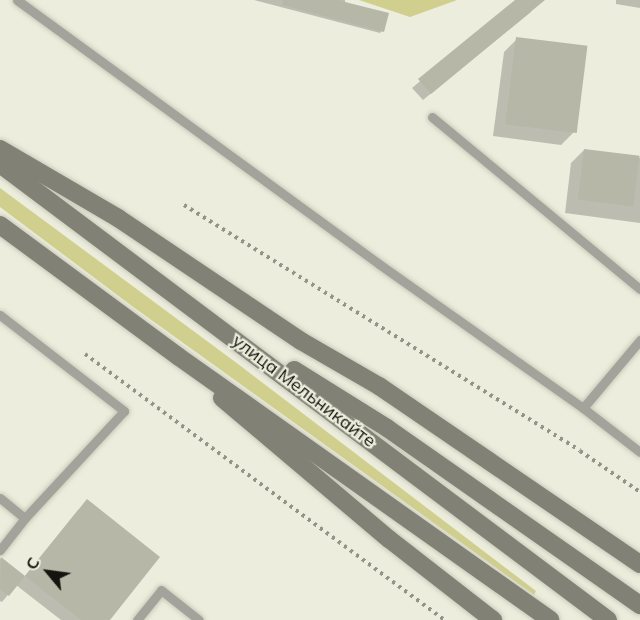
<!DOCTYPE html>
<html>
<head>
<meta charset="utf-8">
<style>
  body { margin:0 }
  #map { position:relative; width:640px; height:620px; overflow:hidden; background:#eceddc; font-family:Mulish,sans-serif }
  div>[style] { position:absolute }
  .green>* { inset:0; background:#d0cf8d }
  .shadow>* { inset:0; background:#0003 }
  .building>* { inset:0; background:#b7b7a7; transform-origin:0 0 }
  .path>* { height:4px; margin-top:-2px; transform-origin:0; background:repeating-linear-gradient(90deg,#939387 0 3px,transparent 0 7.5px) }
  .roads { filter:drop-shadow(0 0 2px #cacabb) drop-shadow(0 0 2px #cacabb) }
  .lane>* { height:9px; margin:-4.5px; padding:0 4.5px; transform-origin:4.5px; border-radius:4.5px; background:#a3a39c }
  .secondary>* { height:18px; margin:-9px; padding:0 9px; transform-origin:9px; border-radius:9px; background:#818176 }
  span { translate:-50% -50%; white-space:nowrap; text-align:center; line-height:1.15; -webkit-text-stroke:4.5px #eceddc; paint-order:stroke }
  .street-label { font-size:18px; color:#15150f }
  .north { position:absolute; left:18px; top:542px; width:60px; height:60px; -webkit-text-stroke:4px #eceddc; paint-order:stroke; rotate:299deg; font-size:16px; font-weight:700; line-height:24px; text-align:center; color:#15150f }
  .north::after { content:''; display:block; margin:auto; width:21px; height:27px; background:#15150f; clip-path:polygon(50% 0,100% 100%,50% 72%,0 100%) }
</style>
</head>
<body>
<div id="map">
  <div class="green">
    <i style="clip-path:polygon(359px 0,457px 0,410px 17px)"></i>
    <i style="clip-path:polygon(0 188px,238px 364px,536px 591px,534px 595px,132px 306px,0 207px)"></i>
  </div>
  <div class="shadow">
    <i style="clip-path:polygon(254px 0,345px 0,345px 4px,382px 31px,380px 33px)"></i>
    <i style="clip-path:polygon(517px 0,534px 0,531px 12px,423px 100px,412px 88px)"></i>
    <i style="clip-path:polygon(616px 0,640px 0,640px 8px,616px 4px)"></i>
    <i style="clip-path:polygon(517px 39px,574px 132px,561px 145px,493px 136px,504px 52px)"></i>
    <i style="clip-path:polygon(584px 150px,640px 158px,640px 223px,565px 213px,571px 163px)"></i>
    <i style="clip-path:polygon(78px 510px,108px 620px,61px 620px,16px 585px,2px 602px,0 601px,0 558px,24px 577px)"></i>
  </div>
  <div class="building">
    <i style="clip-path:polygon(283px 0,337px 0,389px 13px,384px 32px,283px 5px)"></i>
    <i style="clip-path:polygon(515px 0,545px 0,431px 94px,418px 79px)"></i>
    <i style="left:516px;top:37px;width:72px;height:88px;rotate:7deg"></i>
    <i style="left:584px;top:149px;width:56px;height:51px;rotate:7deg"></i>
    <i style="clip-path:polygon(87px 499px,160px 557px,110px 620px,81px 620px,25px 576px)"></i>
    <i style="clip-path:polygon(1px 557px,25px 576px,9px 596px,0 589px)"></i>
  </div>
  <div class="path">
    <i style="left:184px;top:205px;width:466px;rotate:31.8deg"></i>
    <i style="left:580px;top:451px;width:73px;rotate:34.3deg"></i>
    <i style="left:85px;top:354px;width:447px;rotate:36.5deg"></i>
  </div>
  <div class="roads">
    <div class="lane">
      <i style="left:17px;top:0;width:448px;rotate:36.1deg"></i>
      <i style="left:379px;top:264px;width:250px;rotate:35.2deg"></i>
      <i style="left:583px;top:408px;width:72px;rotate:37.7deg"></i>
      <i style="left:432px;top:117px;width:270px;rotate:39.6deg"></i>
      <i style="left:0;top:315px;width:157px;rotate:37.7deg"></i>
      <i style="left:124px;top:411px;width:146px;rotate:132.8deg"></i>
      <i style="left:583px;top:408px;width:89px;rotate:-50deg"></i>
      <i style="left:0;top:498px;width:32px;rotate:39deg"></i>
      <i style="left:25px;top:518px;width:41px;rotate:128deg"></i>
      <i style="left:137px;top:620px;width:38px;rotate:-51deg"></i>
      <i style="left:161px;top:590px;width:48px;rotate:38.3deg"></i>
    </div>
    <div class="secondary">
      <i style="left:0;top:149px;width:137px;rotate:30.3deg"></i>
      <i style="left:118px;top:218px;width:220px;rotate:33.9deg"></i>
      <i style="left:301px;top:341px;width:90px;rotate:30deg"></i>
      <i style="left:379px;top:386px;width:316px;rotate:34.3deg"></i>
      <i style="left:0;top:164px;width:760px;rotate:36.87deg"></i>
      <i style="left:0;top:225px;width:222px;rotate:36.4deg"></i>
      <i style="left:179px;top:357px;width:455px;rotate:35.3deg"></i>
      <i style="left:294px;top:370px;width:110px;rotate:31.9deg"></i>
      <i style="left:387px;top:428px;width:309px;rotate:35deg"></i>
      <i style="left:222px;top:398px;width:219px;rotate:40.2deg"></i>
      <i style="left:389px;top:539px;width:132px;rotate:37.9deg"></i>
    </div>
  </div>
  <div class="street-label">
    <span style="left:304px;top:391px;rotate:37deg">улица Мельникайте</span>
  </div>
  <div class="north">С</div>
</div>
</body>
</html>
